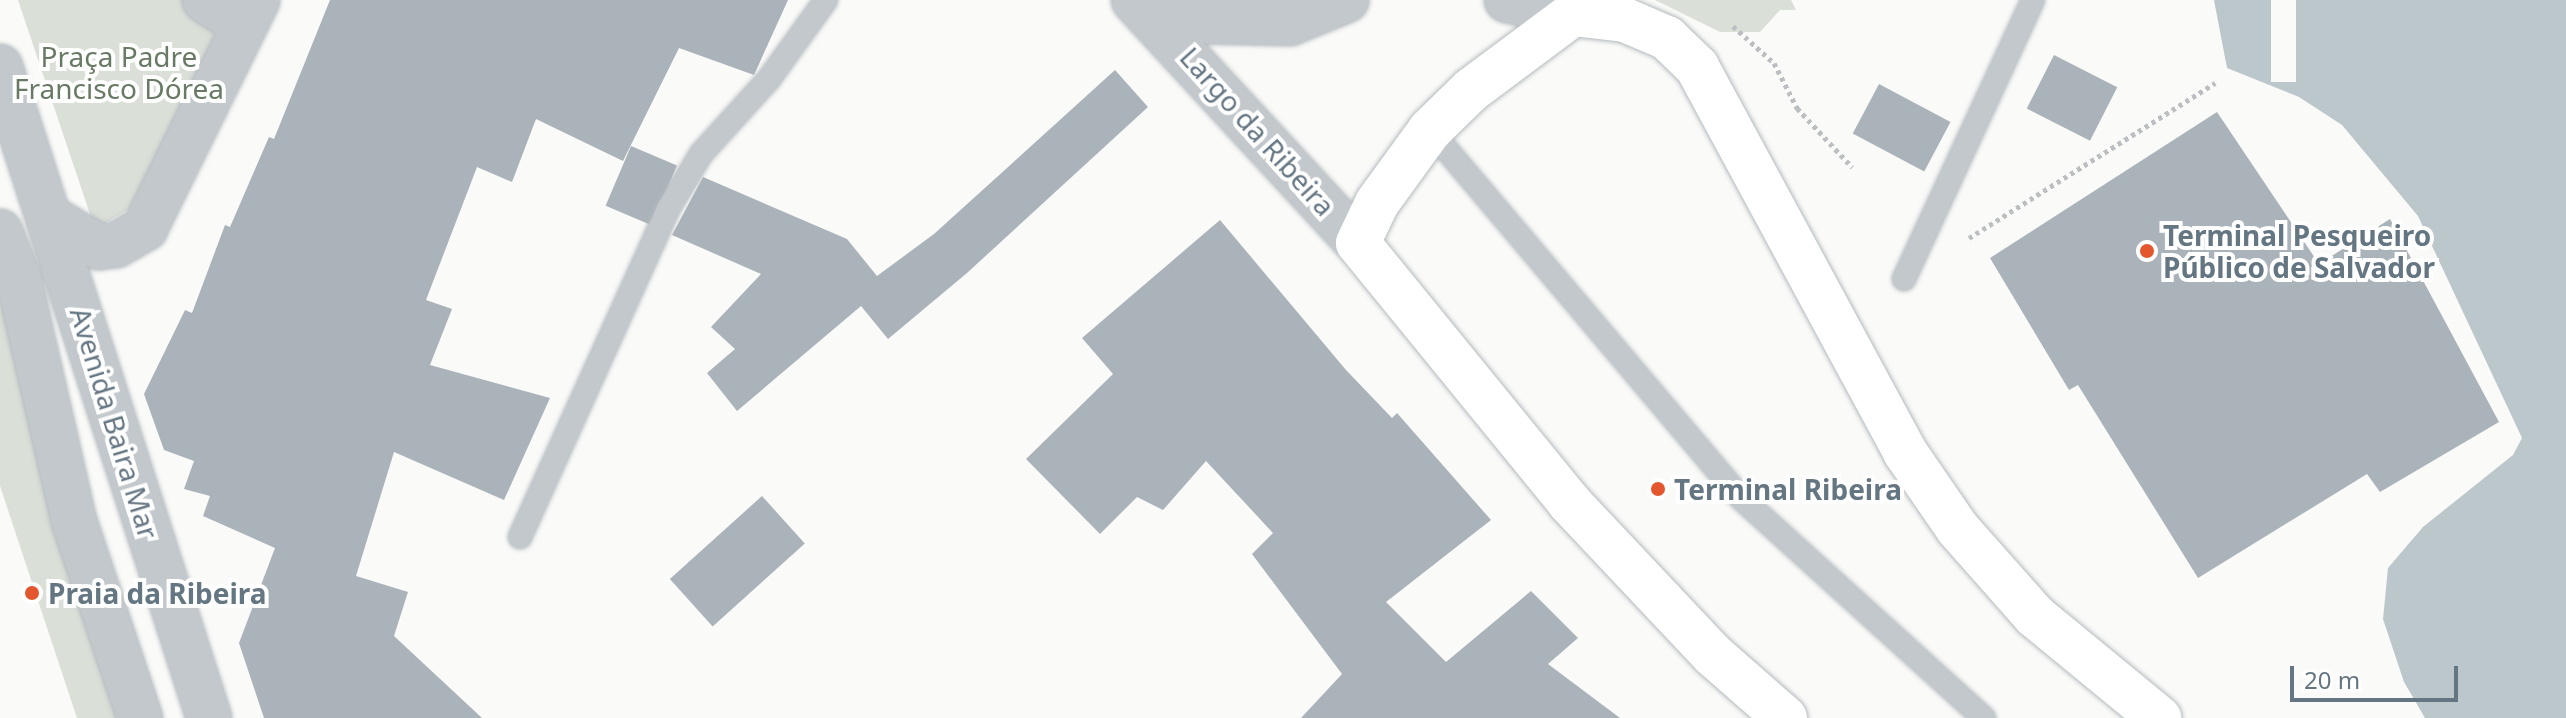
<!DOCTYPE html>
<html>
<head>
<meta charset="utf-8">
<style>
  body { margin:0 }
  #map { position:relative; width:2566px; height:718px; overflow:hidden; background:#fafaf8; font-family:"Noto Sans",sans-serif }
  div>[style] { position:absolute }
  .green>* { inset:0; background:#dadfd7 }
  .water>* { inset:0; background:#bbc7cb }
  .pier>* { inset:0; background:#fafaf8; transform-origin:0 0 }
  .building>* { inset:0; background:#aab3b9; transform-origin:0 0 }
  .path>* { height:5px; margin-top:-2.5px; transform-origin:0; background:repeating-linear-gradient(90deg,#bbbfc2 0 4px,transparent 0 8px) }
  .roads { filter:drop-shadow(0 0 2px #b3babf) drop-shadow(0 0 2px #b3babf) }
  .lane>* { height:22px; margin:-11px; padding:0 11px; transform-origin:11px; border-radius:11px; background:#c3c8cc }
  .street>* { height:44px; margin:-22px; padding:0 22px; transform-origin:22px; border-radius:22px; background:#c3c8cc }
  .secondary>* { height:44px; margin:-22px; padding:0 22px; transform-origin:22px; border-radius:22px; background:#fff }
  .dots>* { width:22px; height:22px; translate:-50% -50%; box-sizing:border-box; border:4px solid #fff; border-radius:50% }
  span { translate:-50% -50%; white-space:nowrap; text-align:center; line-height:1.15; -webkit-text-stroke:8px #fff; paint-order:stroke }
  .park-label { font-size:28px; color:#687a64 }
  .street-label { font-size:28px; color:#657683 }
  .poi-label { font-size:28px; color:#657683; font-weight:700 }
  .left { translate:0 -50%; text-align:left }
  .scale { position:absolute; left:2290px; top:666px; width:168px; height:36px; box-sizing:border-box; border:4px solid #657683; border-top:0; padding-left:10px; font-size:24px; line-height:28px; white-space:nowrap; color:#657683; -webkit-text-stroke:6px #fff; paint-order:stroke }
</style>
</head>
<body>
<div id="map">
  <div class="green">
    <i style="clip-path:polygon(18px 0,184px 0,213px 21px,214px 50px,129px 209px,95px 229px)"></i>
    <i style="clip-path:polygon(1655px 0,1791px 0,1796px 10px,1780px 10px,1760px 32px,1720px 32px)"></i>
    <i style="clip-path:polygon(0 245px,163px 718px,77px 718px,0 486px)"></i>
  </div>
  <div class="water">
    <i style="clip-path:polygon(2214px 0,2566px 0,2566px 718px,2425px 718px,2404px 682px,2383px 619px,2388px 568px,2423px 527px,2513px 455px,2522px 438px,2418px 216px,2342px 125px,2299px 97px,2227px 68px)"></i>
  </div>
  <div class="pier">
    <i style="left:2271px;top:0;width:25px;height:82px"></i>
  </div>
  <div class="building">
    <i style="clip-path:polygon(330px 0,788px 0,754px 75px,679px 48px,623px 161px,536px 119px,512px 182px,477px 167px,426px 300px,452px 309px,430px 365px,550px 398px,504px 500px,394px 452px,356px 576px,408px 592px,394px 636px,482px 718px,264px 718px,239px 643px,275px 548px,203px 516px,210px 496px,184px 489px,194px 461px,164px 450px,144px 394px,185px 310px,192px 313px,225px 225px,230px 227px,269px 137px,274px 139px)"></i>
    <i style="left:2054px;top:55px;width:71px;height:60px;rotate:27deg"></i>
    <i style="clip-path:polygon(1115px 70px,1148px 107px,967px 273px,888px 339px,861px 306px,737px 411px,707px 373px,735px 349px,711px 327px,761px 274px,672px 235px,703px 177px,847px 239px,877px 276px,934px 234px)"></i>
    <i style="left:1879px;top:84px;width:81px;height:56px;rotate:28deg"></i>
    <i style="clip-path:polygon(2217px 112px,2319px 264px,2390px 219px,2499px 422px,2380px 492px,2367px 474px,2198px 578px,2078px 385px,2069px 390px,1990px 258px)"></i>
    <i style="left:631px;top:146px;width:50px;height:65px;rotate:23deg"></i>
    <i style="clip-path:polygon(1220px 220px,1346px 370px,1392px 418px,1397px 413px,1491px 520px,1386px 602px,1446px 662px,1531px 591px,1578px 638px,1548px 664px,1620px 718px,1301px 718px,1342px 674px,1252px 554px,1273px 533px,1206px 461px,1163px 510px,1137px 497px,1100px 534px,1026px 459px,1113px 374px,1082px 338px)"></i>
    <i style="left:762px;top:496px;width:64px;height:124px;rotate:48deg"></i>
  </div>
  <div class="path">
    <i style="left:1733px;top:26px;width:55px;rotate:42.1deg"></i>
    <i style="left:1774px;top:63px;width:51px;rotate:62.9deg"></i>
    <i style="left:1797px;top:108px;width:81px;rotate:47deg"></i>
    <i style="left:1969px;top:238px;width:291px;rotate:-32.2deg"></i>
  </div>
  <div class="roads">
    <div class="lane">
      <i style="left:1430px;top:130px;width:482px;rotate:49.8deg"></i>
      <i style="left:1741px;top:498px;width:328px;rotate:42.2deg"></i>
      <i style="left:1904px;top:279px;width:307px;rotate:-65.2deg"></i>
      <i style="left:520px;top:537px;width:360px;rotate:-65.7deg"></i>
      <i style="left:668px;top:209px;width:64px;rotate:-59deg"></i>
      <i style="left:701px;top:154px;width:101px;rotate:-47.8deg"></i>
      <i style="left:769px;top:79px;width:97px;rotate:-54.2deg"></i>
    </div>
    <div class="street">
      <i style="left:205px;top:0;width:46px;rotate:32.7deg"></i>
      <i style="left:1134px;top:0;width:330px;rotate:47.3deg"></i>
      <i style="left:1507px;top:0;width:67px;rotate:12deg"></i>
      <i style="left:1156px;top:20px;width:134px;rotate:1.3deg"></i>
      <i style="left:1290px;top:23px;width:61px;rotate:-22.3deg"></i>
      <i style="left:0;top:67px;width:684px;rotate:72.2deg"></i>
      <i style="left:52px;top:219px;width:55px;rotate:30.8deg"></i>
      <i style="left:99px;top:247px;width:17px;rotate:-7deg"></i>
      <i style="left:116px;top:245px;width:34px;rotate:-30deg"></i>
      <i style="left:145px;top:228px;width:254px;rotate:-63.8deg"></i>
      <i style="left:0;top:232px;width:53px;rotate:68.8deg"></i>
      <i style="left:19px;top:281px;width:246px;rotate:77.1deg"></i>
      <i style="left:74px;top:521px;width:208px;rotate:71.5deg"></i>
    </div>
    <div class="secondary">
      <i style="left:1785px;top:718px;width:96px;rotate:-138.8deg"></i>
      <i style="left:1713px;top:655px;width:209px;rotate:-133.3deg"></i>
      <i style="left:1570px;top:503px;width:335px;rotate:-129.2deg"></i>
      <i style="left:1358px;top:243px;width:44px;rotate:-64.6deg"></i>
      <i style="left:1377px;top:203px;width:90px;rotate:-54deg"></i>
      <i style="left:1430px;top:130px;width:57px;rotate:-44.3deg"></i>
      <i style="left:1471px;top:90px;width:127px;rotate:-36.7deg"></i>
      <i style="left:1573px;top:14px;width:52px;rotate:6.6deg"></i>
      <i style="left:1625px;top:20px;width:46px;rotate:23.2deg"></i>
      <i style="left:1667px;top:38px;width:42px;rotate:44deg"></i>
      <i style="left:1697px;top:67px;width:438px;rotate:61.6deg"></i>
      <i style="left:1905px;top:452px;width:93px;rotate:55.5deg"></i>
      <i style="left:1958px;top:529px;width:116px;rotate:48.5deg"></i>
      <i style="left:2035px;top:616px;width:161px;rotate:39.4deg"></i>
    </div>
  </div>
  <div class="dots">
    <i style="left:2147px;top:251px;background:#e4572e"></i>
    <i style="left:1658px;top:489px;background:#e4572e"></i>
    <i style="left:32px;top:593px;background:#e4572e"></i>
  </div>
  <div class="park-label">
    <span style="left:119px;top:72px">Praça Padre<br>Francisco Dórea</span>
  </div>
  <div class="street-label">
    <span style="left:1258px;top:131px;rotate:48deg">Largo da Ribeira</span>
    <span style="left:115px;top:423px;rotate:73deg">Avenida Baira Mar</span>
  </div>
  <div class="poi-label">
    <span class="left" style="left:2163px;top:251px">Terminal Pesqueiro<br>Público de Salvador</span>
    <span class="left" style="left:1674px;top:489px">Terminal Ribeira</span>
    <span class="left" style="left:48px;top:593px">Praia da Ribeira</span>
  </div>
  <div class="scale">20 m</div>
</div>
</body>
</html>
